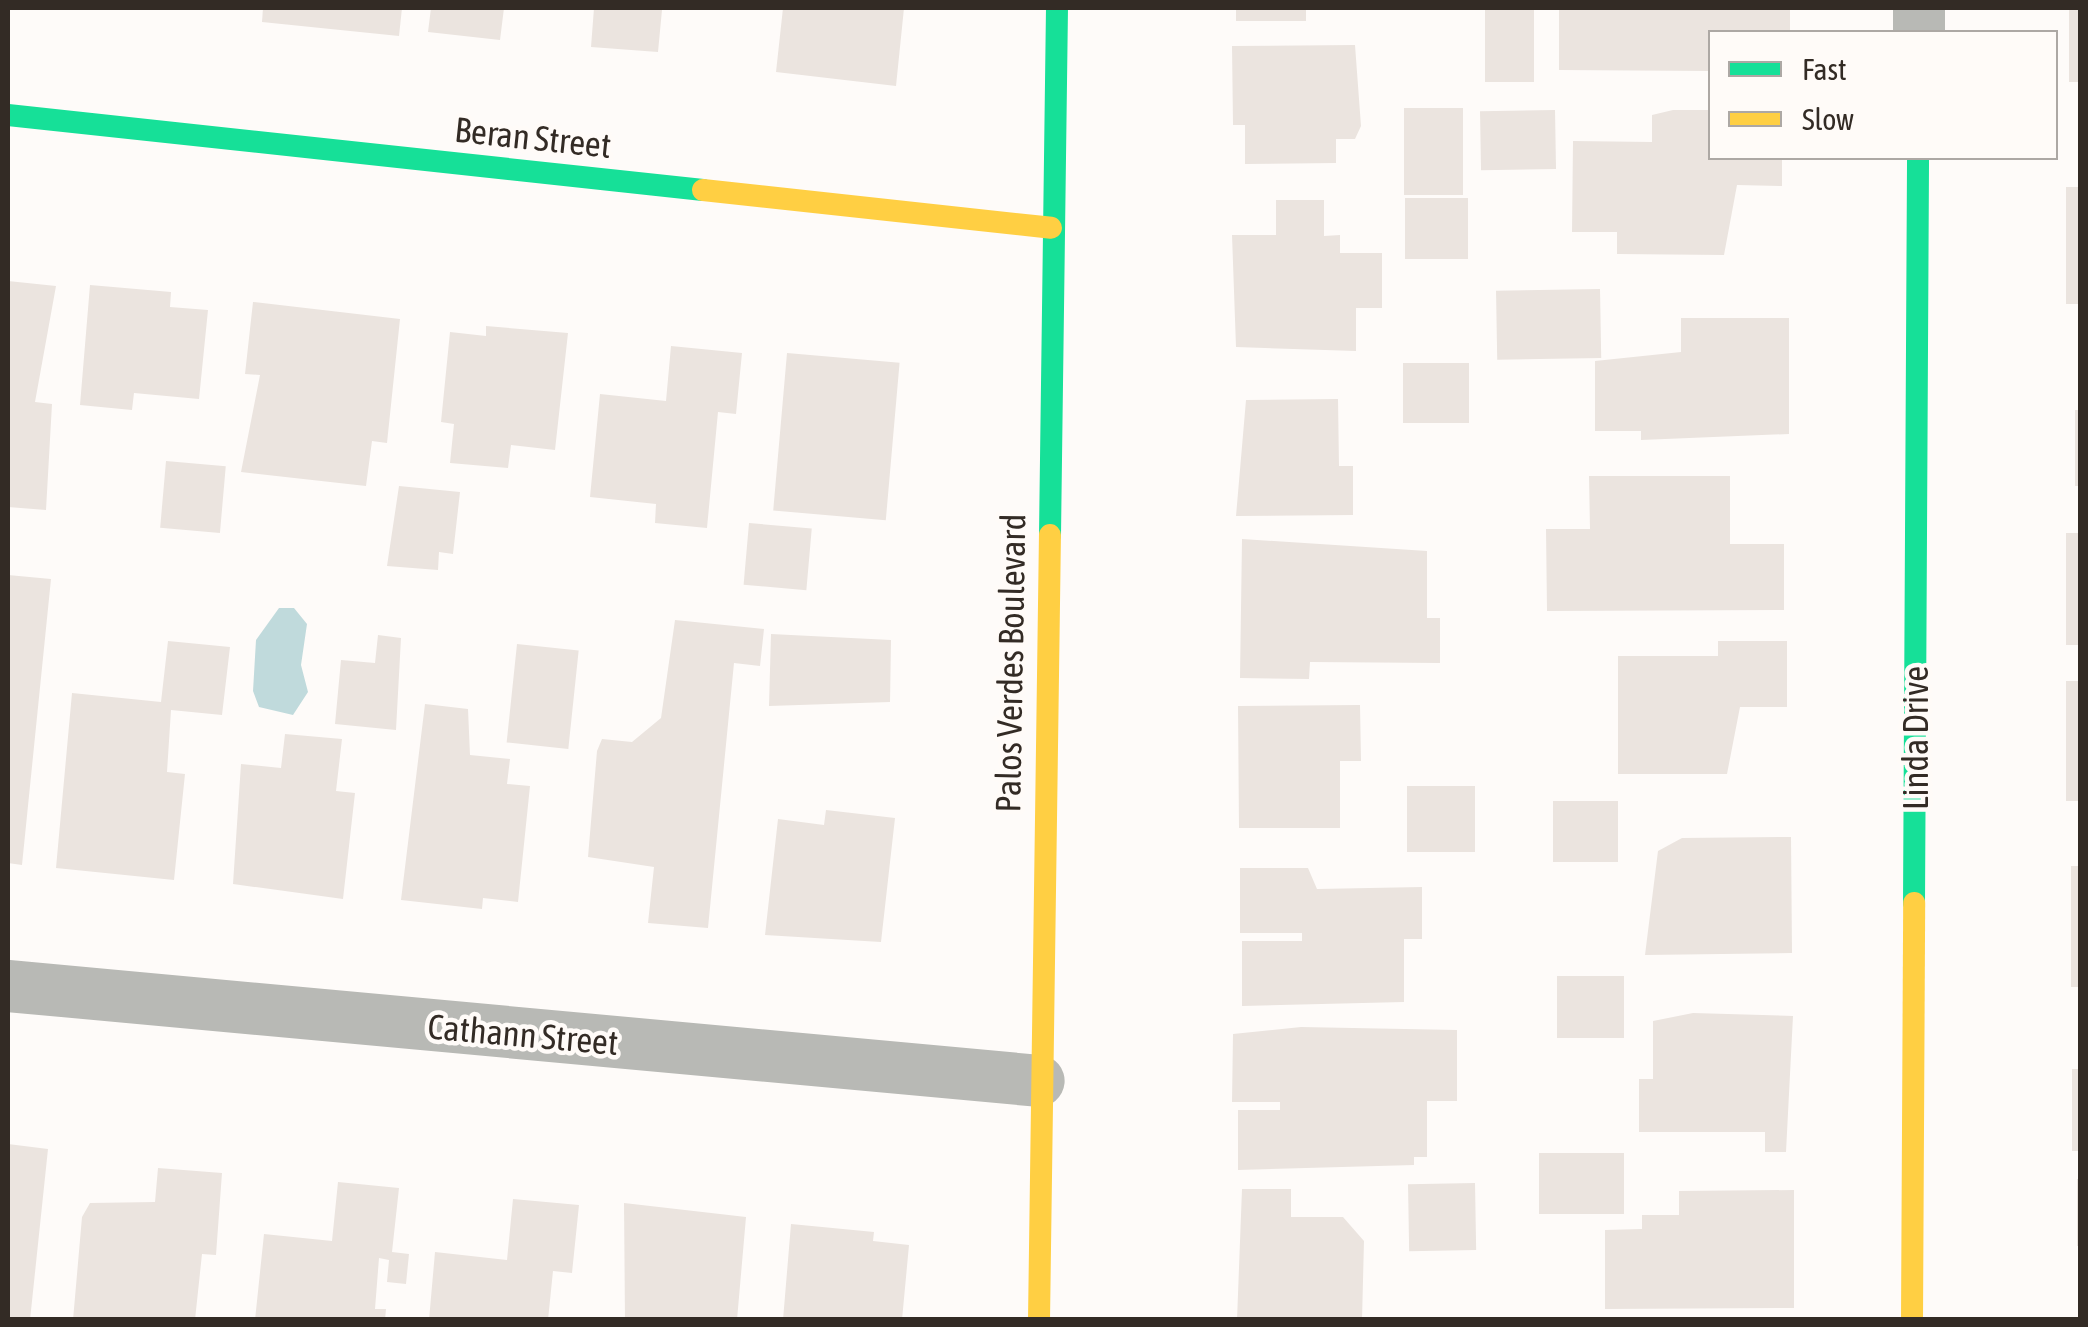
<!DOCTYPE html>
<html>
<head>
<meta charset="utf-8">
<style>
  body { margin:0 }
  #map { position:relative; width:2088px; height:1327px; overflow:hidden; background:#fefbf9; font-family:"Asap Condensed",sans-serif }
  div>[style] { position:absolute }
  .water>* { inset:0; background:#c0dadc }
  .building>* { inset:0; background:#ebe4df; transform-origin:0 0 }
  .street>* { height:52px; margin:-26px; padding:0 26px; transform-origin:26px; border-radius:26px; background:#b8b9b5 }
  .fast>* { height:22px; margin:-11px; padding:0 11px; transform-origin:11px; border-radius:11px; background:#16e098 }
  .slow>* { height:22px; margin:-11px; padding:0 11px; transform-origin:11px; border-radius:11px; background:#ffcf43 }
  span { translate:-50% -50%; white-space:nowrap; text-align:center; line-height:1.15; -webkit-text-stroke:9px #fffbf8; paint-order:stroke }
  .street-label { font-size:35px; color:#332b25 }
  .frame { position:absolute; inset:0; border:10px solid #332b25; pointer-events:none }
  .legend { position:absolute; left:1708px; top:30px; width:350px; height:130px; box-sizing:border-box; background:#fffbf8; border:2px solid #ada8a4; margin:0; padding:12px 18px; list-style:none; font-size:30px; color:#332b25 }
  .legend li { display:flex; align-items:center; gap:20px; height:50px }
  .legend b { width:50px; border:2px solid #ada8a4 }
</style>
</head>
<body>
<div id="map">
  <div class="water">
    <i style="clip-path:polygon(279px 608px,294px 608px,307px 624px,301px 665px,308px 692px,293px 715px,259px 707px,253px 691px,256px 640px)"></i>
  </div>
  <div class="building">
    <i style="clip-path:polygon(263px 8px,402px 8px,399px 36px,262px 22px)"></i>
    <i style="clip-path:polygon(431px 8px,504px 8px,500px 40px,428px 32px)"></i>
    <i style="clip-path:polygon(594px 8px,693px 8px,662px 10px,658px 52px,591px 47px)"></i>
    <i style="clip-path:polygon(783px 8px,904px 8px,896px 86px,776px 72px)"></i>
    <i style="left:1236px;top:8px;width:70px;height:13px"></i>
    <i style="left:1485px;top:8px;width:49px;height:74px"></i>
    <i style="clip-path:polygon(1559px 8px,1790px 8px,1790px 32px,1710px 32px,1710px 71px,1559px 70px)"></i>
    <i style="left:2069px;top:8px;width:11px;height:74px"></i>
    <i style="clip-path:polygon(1355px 45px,1361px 126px,1355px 139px,1336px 139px,1336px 163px,1245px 164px,1245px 125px,1233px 125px,1232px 46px)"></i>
    <i style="left:1404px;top:108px;width:59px;height:87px"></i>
    <i style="left:1555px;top:110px;width:59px;height:75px;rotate:89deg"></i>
    <i style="clip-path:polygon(1673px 110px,1710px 110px,1710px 158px,1782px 158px,1782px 186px,1737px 185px,1724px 255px,1617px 254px,1617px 232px,1572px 232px,1573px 141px,1652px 142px,1652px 115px)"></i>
    <i style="left:2066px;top:187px;width:14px;height:117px"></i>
    <i style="left:1468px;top:198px;width:61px;height:63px;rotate:90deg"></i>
    <i style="clip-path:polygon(1276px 200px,1324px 200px,1324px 236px,1340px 235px,1340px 253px,1382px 253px,1382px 308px,1356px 308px,1356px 351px,1236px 347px,1232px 235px,1276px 235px)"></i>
    <i style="clip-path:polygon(8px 281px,56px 286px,35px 402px,52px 404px,46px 510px,8px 507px)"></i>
    <i style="clip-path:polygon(90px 285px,171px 292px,170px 307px,208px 310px,199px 399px,134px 393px,132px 410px,80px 405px)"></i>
    <i style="left:1600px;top:289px;width:69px;height:104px;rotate:89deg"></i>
    <i style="clip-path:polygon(253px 302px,400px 319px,387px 443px,372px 441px,366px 486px,241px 472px,260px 375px,245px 374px)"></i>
    <i style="clip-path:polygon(1681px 318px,1789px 318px,1789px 434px,1641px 440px,1641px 431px,1595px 431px,1595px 361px,1681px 352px)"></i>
    <i style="clip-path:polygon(486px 326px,568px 333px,555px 450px,511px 445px,508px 468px,450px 463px,454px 424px,441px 422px,450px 332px,486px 336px)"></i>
    <i style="clip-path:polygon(671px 346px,742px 353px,736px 414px,718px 412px,707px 528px,655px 523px,656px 504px,590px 497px,600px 394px,666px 401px)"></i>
    <i style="left:787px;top:353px;width:113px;height:158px;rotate:5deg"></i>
    <i style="left:1403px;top:363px;width:66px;height:60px"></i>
    <i style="clip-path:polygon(1338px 399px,1339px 466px,1353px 466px,1353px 515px,1236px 516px,1246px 400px)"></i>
    <i style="left:2075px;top:410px;width:5px;height:76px"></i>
    <i style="left:166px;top:461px;width:60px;height:67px;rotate:5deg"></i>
    <i style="clip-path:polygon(1589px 476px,1730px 476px,1730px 544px,1784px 544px,1784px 610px,1547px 611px,1546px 529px,1590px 529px)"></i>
    <i style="clip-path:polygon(399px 486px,460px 492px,453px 554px,439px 552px,438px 570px,387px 566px)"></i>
    <i style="left:749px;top:523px;width:63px;height:62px;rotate:5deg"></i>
    <i style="left:2066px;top:533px;width:14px;height:112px"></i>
    <i style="clip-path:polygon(1242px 539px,1427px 551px,1427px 618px,1440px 618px,1440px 663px,1310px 662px,1309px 679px,1240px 678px)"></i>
    <i style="clip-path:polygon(8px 575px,51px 579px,22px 865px,8px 863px)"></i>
    <i style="clip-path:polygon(675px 620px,764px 629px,760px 666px,734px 663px,708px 928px,648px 923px,654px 867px,588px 857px,597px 751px,602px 739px,632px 742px,661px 718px)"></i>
    <i style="clip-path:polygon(771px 634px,891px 640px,890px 702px,769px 706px)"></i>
    <i style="clip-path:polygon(378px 635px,401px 638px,396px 730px,335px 724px,341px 660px,375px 663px)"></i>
    <i style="clip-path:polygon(168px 641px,230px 647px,222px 715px,171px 710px,167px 772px,185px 774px,174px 880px,56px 868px,72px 693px,161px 702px)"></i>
    <i style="clip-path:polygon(1718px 641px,1787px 641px,1787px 707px,1740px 707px,1727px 774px,1618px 774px,1618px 656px,1718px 656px)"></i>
    <i style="left:517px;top:644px;width:62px;height:99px;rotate:6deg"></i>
    <i style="left:2066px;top:681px;width:14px;height:120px"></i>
    <i style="clip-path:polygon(425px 704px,468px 709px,470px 755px,510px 759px,507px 784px,530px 786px,518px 902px,483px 898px,482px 909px,401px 900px)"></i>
    <i style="clip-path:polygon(1360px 705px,1361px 761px,1340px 761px,1340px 828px,1239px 828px,1238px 706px)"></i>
    <i style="clip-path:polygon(285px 734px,342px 739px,336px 791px,355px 793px,343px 899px,233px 884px,241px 764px,281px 768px)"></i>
    <i style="left:1407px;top:786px;width:68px;height:66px"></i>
    <i style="left:1553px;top:801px;width:65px;height:61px"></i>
    <i style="clip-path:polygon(826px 810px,895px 818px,881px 942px,765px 935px,778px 819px,824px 825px)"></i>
    <i style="clip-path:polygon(1791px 837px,1792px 953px,1645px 955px,1658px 851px,1682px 838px)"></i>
    <i style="left:2071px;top:866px;width:9px;height:121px"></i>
    <i style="clip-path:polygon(1240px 868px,1308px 868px,1317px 889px,1422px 887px,1422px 939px,1404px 939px,1404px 1002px,1242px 1006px,1242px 941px,1302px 941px,1302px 933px,1240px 933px)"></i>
    <i style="left:1557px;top:976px;width:67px;height:62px"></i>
    <i style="clip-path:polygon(1693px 1013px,1793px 1016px,1786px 1152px,1765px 1152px,1765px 1132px,1639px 1132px,1639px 1079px,1653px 1079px,1653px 1021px)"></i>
    <i style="clip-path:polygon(1301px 1027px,1457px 1030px,1457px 1101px,1427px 1101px,1427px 1157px,1414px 1157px,1414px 1165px,1238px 1170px,1238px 1110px,1280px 1110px,1280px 1102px,1232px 1102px,1233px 1034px)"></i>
    <i style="left:2072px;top:1069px;width:8px;height:82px"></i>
    <i style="clip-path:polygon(8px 1144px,48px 1149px,30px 1320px,8px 1320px)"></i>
    <i style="left:1624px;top:1153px;width:61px;height:85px;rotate:90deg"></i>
    <i style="clip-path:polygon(158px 1168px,222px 1173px,216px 1255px,202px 1254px,195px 1320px,73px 1320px,82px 1217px,90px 1203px,155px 1202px)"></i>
    <i style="left:2077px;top:1179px;width:3px;height:67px"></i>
    <i style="clip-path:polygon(338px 1182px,399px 1188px,392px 1252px,409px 1254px,406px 1284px,387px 1282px,389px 1260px,379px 1258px,375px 1309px,386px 1309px,385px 1320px,255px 1320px,264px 1234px,332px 1241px)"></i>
    <i style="left:1475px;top:1183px;width:67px;height:67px;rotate:89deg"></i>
    <i style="clip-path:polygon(1242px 1189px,1291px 1189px,1291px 1217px,1343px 1217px,1364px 1241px,1362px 1320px,1237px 1320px)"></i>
    <i style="clip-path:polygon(1794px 1190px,1794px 1308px,1605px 1309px,1605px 1230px,1642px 1229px,1642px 1215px,1679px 1215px,1679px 1191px)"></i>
    <i style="clip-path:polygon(513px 1199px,579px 1205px,572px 1273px,553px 1271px,548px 1320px,429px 1320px,435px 1252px,507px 1260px)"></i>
    <i style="clip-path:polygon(624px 1203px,746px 1217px,737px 1320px,625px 1320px)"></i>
    <i style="clip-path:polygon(791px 1224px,874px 1232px,873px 1241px,909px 1245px,902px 1320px,783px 1320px)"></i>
  </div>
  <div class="street">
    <i style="left:1919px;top:32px;width:24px;rotate:-90deg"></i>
    <i style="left:8px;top:986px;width:1035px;rotate:5.26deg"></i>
  </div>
  <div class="fast">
    <i style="left:8px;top:115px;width:699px;rotate:6.16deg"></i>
    <i style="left:1050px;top:535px;width:527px;rotate:-89.24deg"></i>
    <i style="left:1914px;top:903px;width:745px;rotate:-89.69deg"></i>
  </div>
  <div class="slow">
    <i style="left:703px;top:190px;width:350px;rotate:6.2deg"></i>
    <i style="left:1039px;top:1320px;width:785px;rotate:-89.2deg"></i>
    <i style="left:1912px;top:1320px;width:417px;rotate:-89.7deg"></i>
  </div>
  <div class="street-label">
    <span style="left:533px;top:137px;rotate:6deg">Beran Street</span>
    <span style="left:1010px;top:663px;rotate:-89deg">Palos Verdes Boulevard</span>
    <span style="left:1915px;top:738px;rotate:-90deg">Linda Drive</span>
    <span style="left:523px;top:1034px;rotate:5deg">Cathann Street</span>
  </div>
  <div class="frame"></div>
  <ul class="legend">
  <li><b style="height:12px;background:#16e098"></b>Fast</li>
  <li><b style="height:12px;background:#ffcf43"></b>Slow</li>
  </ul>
</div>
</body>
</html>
